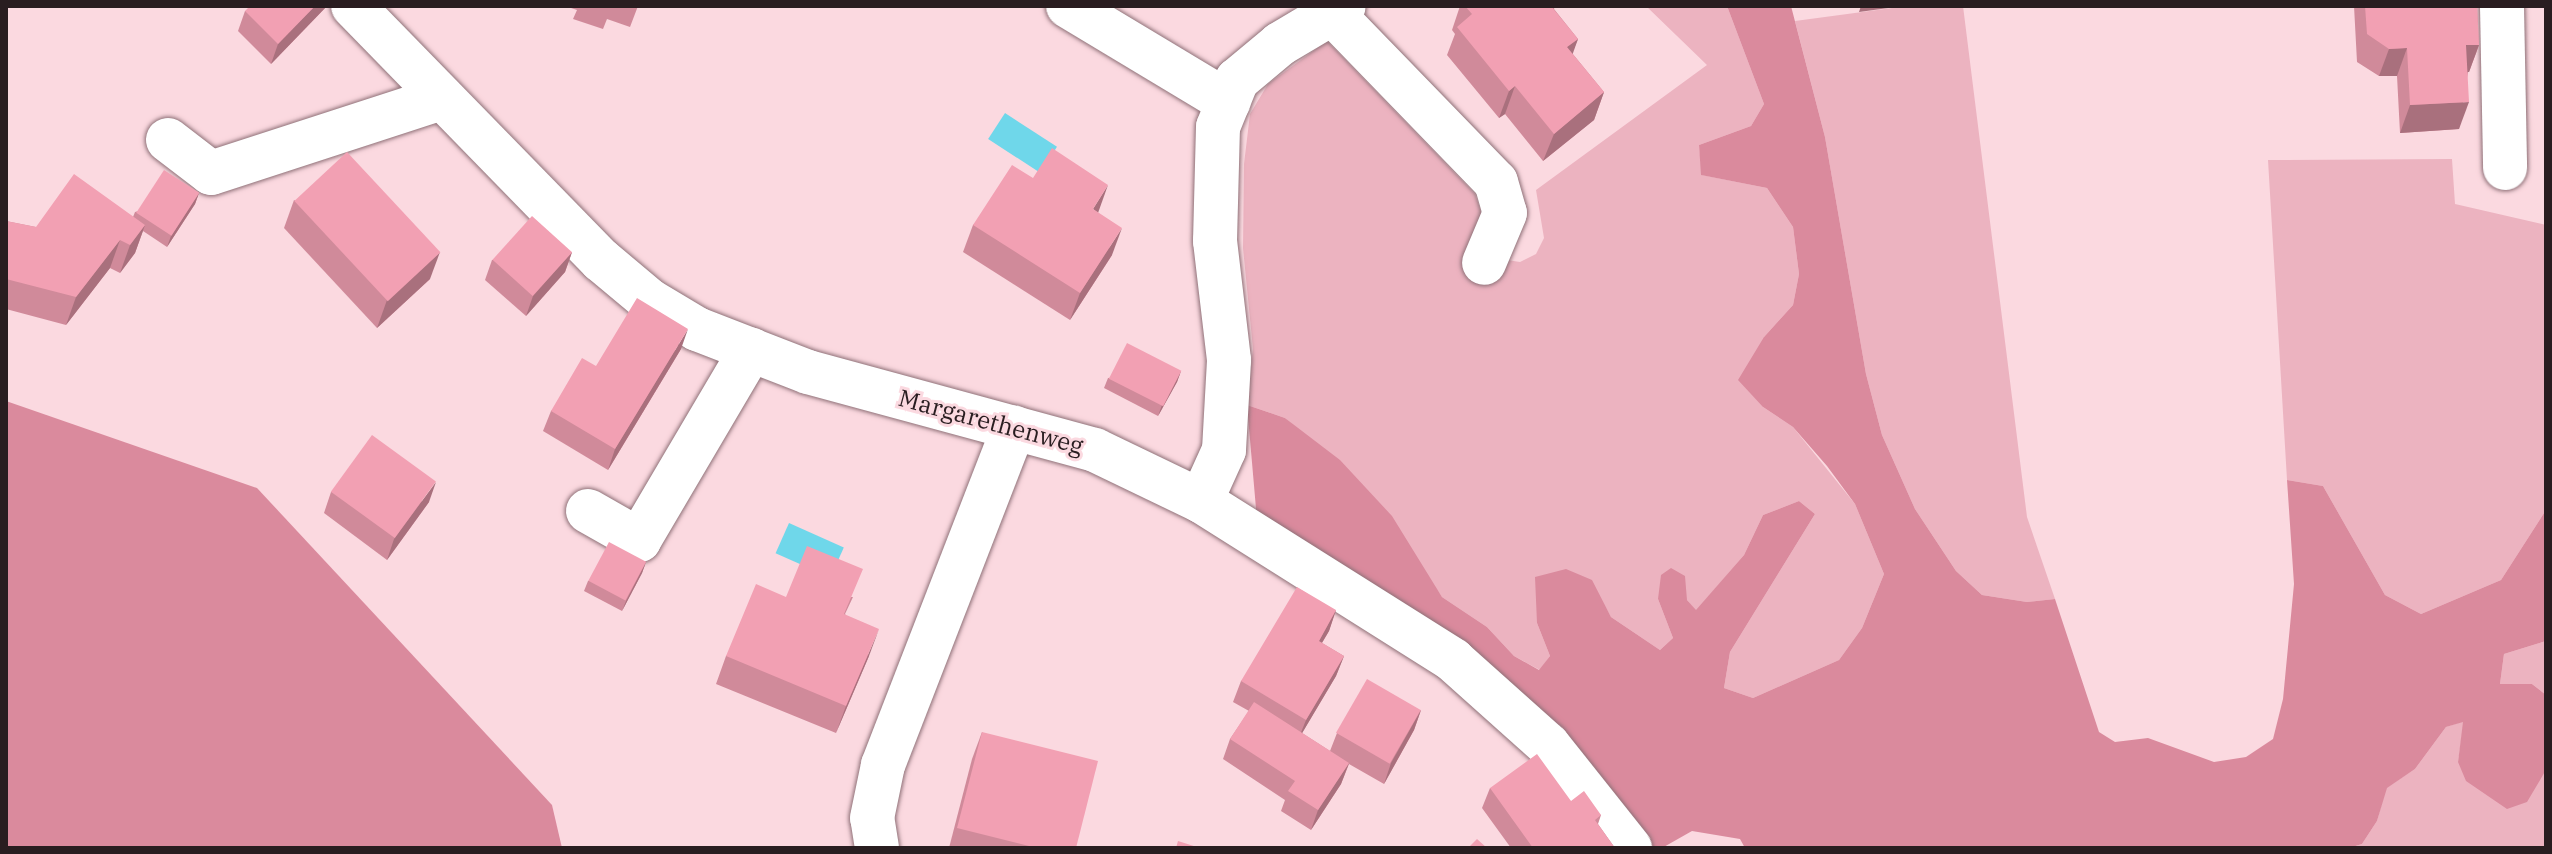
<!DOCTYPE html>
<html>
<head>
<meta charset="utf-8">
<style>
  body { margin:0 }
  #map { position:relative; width:2552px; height:854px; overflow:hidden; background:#fbd9e0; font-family:"IBM Plex Serif",serif }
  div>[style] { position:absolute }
  .green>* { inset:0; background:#ecb3c0 }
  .forest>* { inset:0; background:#da8a9d }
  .water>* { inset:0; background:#6fd7ea; transform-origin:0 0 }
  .roads { filter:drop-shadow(0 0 2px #8f7178) drop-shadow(0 0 2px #8f7178) }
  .minor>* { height:44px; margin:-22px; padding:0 22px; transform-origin:22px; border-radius:22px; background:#fff }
  .wall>* { inset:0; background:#d08a9a }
  .shaded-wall>* { inset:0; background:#a9707d }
  .building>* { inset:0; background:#f2a0b3; transform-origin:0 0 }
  span { translate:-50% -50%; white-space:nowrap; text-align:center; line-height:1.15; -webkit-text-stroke:6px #fbd9e0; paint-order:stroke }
  .street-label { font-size:24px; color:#291d20 }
  .frame { position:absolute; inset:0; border:8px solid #291d20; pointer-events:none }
</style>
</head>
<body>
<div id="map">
  <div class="green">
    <i style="clip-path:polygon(1646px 6px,1727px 6px,1764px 104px,1751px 126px,1699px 145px,1702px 175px,1767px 188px,1793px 227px,1799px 274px,1793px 305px,1764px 337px,1763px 407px,1793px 427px,1855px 504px,1884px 574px,1862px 628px,1839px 660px,1753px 698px,1724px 688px,1730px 652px,1815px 514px,1799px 501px,1763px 515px,1744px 555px,1696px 611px,1687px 600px,1658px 599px,1673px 638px,1660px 650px,1611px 617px,1603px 603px,1537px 623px,1550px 656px,1540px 670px,1514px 656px,1487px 627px,1442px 597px,1415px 558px,1305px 435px,1285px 418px,1247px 405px,1253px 349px,1243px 248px,1244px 164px,1250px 114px,1268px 84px,1327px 41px,1475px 194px,1492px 244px,1507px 260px,1520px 262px,1536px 254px,1544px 238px,1536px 190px,1707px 65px)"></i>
    <i style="clip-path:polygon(1907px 6px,1963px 6px,2027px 517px,2055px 599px,2027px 602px,1982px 595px,1956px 571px,1915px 509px,1882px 435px,1866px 374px,1825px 137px,1795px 21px)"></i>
    <i style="clip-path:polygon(2452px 159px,2455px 204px,2546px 225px,2546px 510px,2501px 580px,2421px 614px,2385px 595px,2323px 486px,2287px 480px,2268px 160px)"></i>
    <i style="clip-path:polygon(2546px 641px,2546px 695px,2532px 684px,2500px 684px,2504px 654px)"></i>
    <i style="clip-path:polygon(2464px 721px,2458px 762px,2542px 776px,2546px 770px,2546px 848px,2349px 848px,2362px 844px,2377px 821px,2386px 788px,2415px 769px,2446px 727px)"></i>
  </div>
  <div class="forest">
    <i style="clip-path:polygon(1727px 6px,1791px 6px,1825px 137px,1866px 374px,1882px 435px,1915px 509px,1956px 571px,1982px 595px,2027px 602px,2055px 599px,2099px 732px,2115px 742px,2148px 738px,2214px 762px,2246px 757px,2273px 739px,2283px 699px,2294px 584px,2287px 480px,2323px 486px,2385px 595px,2421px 614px,2501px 580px,2546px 510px,2546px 641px,2504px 654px,2500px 684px,2532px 684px,2546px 695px,2546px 770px,2527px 802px,2507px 809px,2466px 781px,2458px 762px,2463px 722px,2446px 727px,2415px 769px,2387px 788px,2377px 821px,2362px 844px,2349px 848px,1745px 848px,1740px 839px,1692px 831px,1662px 848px,1630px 848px,1548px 745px,1257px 520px,1247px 405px,1285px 418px,1340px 460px,1392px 516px,1442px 597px,1487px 627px,1514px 656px,1539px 670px,1550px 656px,1537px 623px,1535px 577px,1566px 569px,1592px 580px,1611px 617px,1660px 650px,1673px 638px,1658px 599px,1661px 575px,1671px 568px,1685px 576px,1687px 600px,1696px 610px,1744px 555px,1763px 515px,1799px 501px,1815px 514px,1730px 652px,1724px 688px,1753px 698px,1839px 660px,1862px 628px,1884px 574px,1855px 504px,1827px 466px,1793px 427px,1763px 407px,1738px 380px,1764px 337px,1793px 305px,1799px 274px,1793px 227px,1767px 188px,1701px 175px,1699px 145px,1751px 126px,1764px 104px)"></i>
    <i style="clip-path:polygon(6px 401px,257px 488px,552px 805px,562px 848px,6px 848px)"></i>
  </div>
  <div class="water">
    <i style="left:1005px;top:113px;width:62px;height:31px;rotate:33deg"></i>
    <i style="left:789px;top:523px;width:60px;height:33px;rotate:24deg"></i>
  </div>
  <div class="roads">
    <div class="minor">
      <i style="left:353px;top:6px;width:355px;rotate:45.7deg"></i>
      <i style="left:601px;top:260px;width:64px;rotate:39.9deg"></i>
      <i style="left:650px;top:301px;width:55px;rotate:30.8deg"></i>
      <i style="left:697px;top:329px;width:119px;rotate:21.2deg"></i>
      <i style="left:808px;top:372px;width:297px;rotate:15.2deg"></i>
      <i style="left:1095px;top:450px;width:118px;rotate:25.7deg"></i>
      <i style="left:1201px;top:501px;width:298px;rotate:32.2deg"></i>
      <i style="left:1453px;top:660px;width:127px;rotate:41.8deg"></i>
      <i style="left:1548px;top:745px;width:132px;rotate:51.5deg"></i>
      <i style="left:1068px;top:6px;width:187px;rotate:31deg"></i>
      <i style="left:2502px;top:6px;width:162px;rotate:88.9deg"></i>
      <i style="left:1333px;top:14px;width:234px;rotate:45.9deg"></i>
      <i style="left:1496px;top:182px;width:32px;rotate:74deg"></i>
      <i style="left:1505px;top:213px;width:54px;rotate:112.8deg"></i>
      <i style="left:168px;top:140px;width:54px;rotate:37.5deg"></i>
      <i style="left:211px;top:173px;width:243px;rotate:-18deg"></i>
      <i style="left:1201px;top:501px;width:56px;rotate:-65.7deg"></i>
      <i style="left:1224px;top:450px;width:90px;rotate:-86.8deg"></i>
      <i style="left:1229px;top:360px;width:120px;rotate:-96.7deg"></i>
      <i style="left:1215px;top:241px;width:114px;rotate:-88.5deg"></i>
      <i style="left:1218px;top:127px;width:51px;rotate:-68deg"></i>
      <i style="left:1237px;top:80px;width:56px;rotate:-39.9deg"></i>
      <i style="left:1280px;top:44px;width:74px;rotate:-30.7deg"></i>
      <i style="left:588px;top:511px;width:59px;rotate:29.6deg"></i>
      <i style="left:639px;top:540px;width:221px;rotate:-59.5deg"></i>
      <i style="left:877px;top:848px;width:30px;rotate:-99deg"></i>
      <i style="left:872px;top:818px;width:54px;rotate:-78.3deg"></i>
      <i style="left:883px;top:765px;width:362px;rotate:-68.8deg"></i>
    </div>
  </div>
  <div class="wall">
    <i style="clip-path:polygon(327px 6px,271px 64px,238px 31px,245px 11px)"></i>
    <i style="clip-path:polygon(565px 6px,638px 6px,630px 27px,607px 19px,603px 29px,573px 19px,577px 10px)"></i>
    <i style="clip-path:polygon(1460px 6px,1555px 6px,1554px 9px,1578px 39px,1572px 53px,1604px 92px,1594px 120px,1543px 161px,1505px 114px,1499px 118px,1447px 55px,1455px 34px,1452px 30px)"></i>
    <i style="clip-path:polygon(2354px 6px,2477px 6px,2479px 45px,2469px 72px,2468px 72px,2459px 129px,2400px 133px,2397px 76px,2379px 76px,2357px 62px)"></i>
    <i style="clip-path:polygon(1033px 178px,1098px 213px,1112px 255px,1070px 320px,963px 252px,973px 225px)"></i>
    <i style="clip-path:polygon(199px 193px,195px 204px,167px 247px,143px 231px,135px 253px,120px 273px,110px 268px,66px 325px,6px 309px,6px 221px,36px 227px,133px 217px,135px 212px)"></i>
    <i style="clip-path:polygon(294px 200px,430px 279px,377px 328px,284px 228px)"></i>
    <i style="clip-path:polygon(572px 252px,565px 272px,526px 316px,485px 280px,492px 260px)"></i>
    <i style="clip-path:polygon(681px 349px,608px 470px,543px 431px,551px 411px,596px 366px)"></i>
    <i style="clip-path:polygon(1181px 371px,1177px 382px,1158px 416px,1104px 388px,1108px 378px)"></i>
    <i style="clip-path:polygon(331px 492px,429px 502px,387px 560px,324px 513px)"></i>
    <i style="clip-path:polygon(646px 562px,642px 573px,622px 611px,584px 591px,588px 581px)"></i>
    <i style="clip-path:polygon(786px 597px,853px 597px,845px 614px,869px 656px,836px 733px,716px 684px,726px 656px)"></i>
    <i style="clip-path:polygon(1336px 610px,1329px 631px,1322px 643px,1344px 656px,1336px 676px,1302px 733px,1330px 751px,1337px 733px,1421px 710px,1414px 730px,1384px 784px,1349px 764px,1341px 784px,1311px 830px,1281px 811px,1285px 800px,1223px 759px,1230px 739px,1249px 711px,1233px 702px,1241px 681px)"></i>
    <i style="clip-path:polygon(982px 732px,1076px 848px,949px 848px,972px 759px)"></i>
    <i style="clip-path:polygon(1490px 788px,1571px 801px,1601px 815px,1598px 824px,1615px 848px,1511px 848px,1482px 808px)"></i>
  </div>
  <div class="shaded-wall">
    <i style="clip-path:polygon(315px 6px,327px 6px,271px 64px,278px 44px)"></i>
    <i style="clip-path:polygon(1861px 6px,1903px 6px,1859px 12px)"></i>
    <i style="clip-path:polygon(1578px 39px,1568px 67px,1567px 47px)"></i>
    <i style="clip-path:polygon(2466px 45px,2479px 45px,2469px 72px,2456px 73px)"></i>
    <i style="clip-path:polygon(2407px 48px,2397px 76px,2379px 76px,2389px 49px)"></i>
    <i style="clip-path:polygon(1515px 86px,1505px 114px,1499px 118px,1509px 91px)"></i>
    <i style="clip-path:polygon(1604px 92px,1594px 120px,1543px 161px,1554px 134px)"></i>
    <i style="clip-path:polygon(2469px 102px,2459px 129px,2400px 133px,2410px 105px)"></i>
    <i style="clip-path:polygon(1108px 185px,1098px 213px,1093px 209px)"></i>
    <i style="clip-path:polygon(199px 193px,195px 204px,167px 247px,171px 236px)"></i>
    <i style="clip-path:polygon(145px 225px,135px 253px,120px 273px,130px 245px)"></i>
    <i style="clip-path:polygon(1122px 228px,1112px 255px,1070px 320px,1080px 293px)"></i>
    <i style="clip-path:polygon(120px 240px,110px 268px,66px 325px,76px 297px)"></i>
    <i style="clip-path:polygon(440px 252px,430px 279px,377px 328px,387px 300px)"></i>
    <i style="clip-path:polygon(572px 252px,565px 272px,526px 316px,533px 296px)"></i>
    <i style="clip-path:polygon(688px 329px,681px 349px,608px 470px,615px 449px)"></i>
    <i style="clip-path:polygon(1181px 371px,1177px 382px,1158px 416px,1162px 405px)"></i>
    <i style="clip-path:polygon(436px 482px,429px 502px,387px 560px,394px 539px)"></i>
    <i style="clip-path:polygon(646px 562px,642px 573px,622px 611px,626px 601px)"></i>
    <i style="clip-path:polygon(1336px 610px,1329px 631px,1311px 661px,1319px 641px)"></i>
    <i style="clip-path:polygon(879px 629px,869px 656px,836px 733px,846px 706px)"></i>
    <i style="clip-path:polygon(1344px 656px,1336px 676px,1298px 740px,1306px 720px)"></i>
    <i style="clip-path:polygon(1421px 710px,1414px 730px,1384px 784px,1391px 763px)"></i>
    <i style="clip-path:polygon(1349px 763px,1341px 784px,1311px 830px,1318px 810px)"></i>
  </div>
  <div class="building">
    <i style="clip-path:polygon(250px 6px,315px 6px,278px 44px,245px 11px)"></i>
    <i style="clip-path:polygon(1465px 6px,1551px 6px,1578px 39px,1567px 47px,1604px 92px,1554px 134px,1515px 86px,1509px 91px,1457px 27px,1472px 14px)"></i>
    <i style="clip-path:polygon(2365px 6px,2477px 6px,2479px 45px,2466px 45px,2469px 102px,2410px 105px,2407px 48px,2389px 49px,2367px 34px)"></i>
    <i style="clip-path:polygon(1052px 148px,1108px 185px,1093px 209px,1122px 228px,1080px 293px,973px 225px,1012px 165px,1033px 178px)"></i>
    <i style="left:347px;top:152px;width:137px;height:72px;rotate:47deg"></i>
    <i style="left:164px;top:170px;width:42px;height:51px;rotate:33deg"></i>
    <i style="clip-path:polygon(74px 174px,145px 225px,130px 245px,120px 240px,76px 297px,6px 279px,6px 221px,36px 227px)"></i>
    <i style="left:532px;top:216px;width:54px;height:59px;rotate:42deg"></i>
    <i style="clip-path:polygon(637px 298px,688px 329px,615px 449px,551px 411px,582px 358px,596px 366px)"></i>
    <i style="left:1127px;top:343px;width:61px;height:40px;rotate:27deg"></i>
    <i style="left:372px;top:435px;width:79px;height:70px;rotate:36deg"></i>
    <i style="left:609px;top:542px;width:42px;height:44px;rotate:28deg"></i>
    <i style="clip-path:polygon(807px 546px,863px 569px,844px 614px,879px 629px,846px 706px,726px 656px,756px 584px,786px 597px)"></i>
    <i style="clip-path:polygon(1297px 587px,1336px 610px,1319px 641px,1344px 656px,1306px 720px,1241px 681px)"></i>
    <i style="left:1367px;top:679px;width:62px;height:62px;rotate:30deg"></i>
    <i style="clip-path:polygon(1254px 702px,1349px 763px,1318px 810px,1288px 791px,1295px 781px,1230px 739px)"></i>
    <i style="clip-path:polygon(982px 732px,1098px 761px,1076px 848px,1037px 848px,957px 828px)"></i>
    <i style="clip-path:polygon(1537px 754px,1571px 801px,1584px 791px,1601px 815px,1595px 820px,1615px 848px,1533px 848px,1490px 788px)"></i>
    <i style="clip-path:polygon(1477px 839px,1487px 848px,1468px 848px)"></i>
    <i style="clip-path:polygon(1178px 841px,1200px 848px,1176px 848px)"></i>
  </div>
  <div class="street-label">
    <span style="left:991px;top:422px;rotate:15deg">Margarethenweg</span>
  </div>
  <div class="frame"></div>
</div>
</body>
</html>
